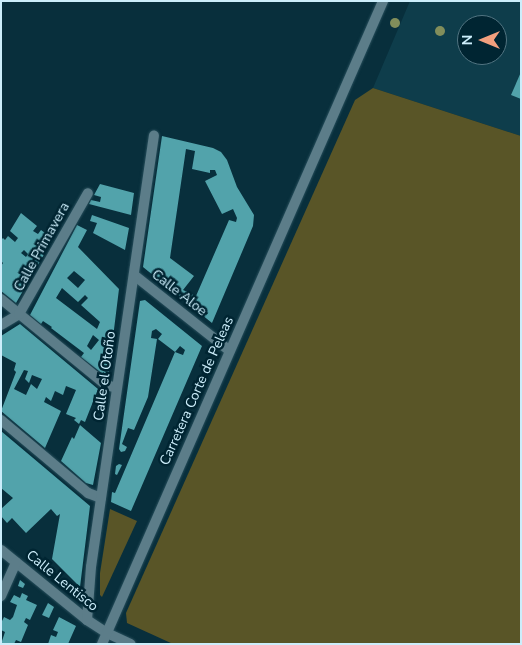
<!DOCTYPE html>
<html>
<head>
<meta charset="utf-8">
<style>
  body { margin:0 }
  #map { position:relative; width:522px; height:645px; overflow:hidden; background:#082f3c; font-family:"Nunito Sans",sans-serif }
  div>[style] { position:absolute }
  .built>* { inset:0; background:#0e3d4b }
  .green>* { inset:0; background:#595527 }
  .building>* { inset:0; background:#52a3ab }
  .roads { filter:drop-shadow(0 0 1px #274e5b) drop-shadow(0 0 1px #274e5b) }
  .minor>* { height:10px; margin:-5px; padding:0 5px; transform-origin:5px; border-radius:5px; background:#5c7d89 }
  .tertiary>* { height:10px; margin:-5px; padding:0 5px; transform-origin:5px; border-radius:5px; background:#5c7d89 }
  .trees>* { width:10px; height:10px; margin:-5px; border-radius:50%; background:#828e5b }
  span { translate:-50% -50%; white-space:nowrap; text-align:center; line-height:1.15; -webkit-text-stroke:5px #002532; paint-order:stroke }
  .street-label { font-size:14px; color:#cceefb }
  .frame { position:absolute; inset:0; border:2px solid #cceefb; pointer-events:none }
  .north { position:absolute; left:457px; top:15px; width:50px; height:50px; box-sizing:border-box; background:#002532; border:1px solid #527582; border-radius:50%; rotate:270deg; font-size:14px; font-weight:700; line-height:20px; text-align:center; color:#cceefb }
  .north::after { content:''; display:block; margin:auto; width:18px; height:22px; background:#f2a07e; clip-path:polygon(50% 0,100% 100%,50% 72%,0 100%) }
</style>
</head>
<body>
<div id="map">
  <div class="built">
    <i style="clip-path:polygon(evenodd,410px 1px,521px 1px,521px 136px,373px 88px,410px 1px,467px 25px,497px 25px,497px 55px,467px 55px,467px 25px)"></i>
  </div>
  <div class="green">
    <i style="clip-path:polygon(373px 88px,521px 136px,521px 644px,173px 644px,127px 623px,126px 613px,355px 100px)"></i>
    <i style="clip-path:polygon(110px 509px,137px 521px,102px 597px,100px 595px,100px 573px)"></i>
  </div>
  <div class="building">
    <i style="clip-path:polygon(521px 72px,521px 99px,511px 95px)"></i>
    <i style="clip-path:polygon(evenodd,162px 136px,213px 148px,221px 152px,227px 160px,237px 187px,254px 215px,253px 226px,212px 323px,143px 267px,162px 136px,186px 149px,195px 151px,192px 169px,210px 173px,210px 170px,215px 170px,217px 175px,205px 181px,222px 214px,233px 209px,237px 218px,236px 222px,229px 220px,196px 296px,183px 290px,194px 276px,170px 258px,186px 149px)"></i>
    <i style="clip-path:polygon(100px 184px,134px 193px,131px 215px,89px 204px,91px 200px,100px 202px,101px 197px,94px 195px)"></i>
    <i style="clip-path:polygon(evenodd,21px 213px,37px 226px,33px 231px,38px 234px,41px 230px,53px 239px,16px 303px,1px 291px,1px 266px,3px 263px,1px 261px,1px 240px,3px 238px,5px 240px,8px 236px,15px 242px,18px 238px,10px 231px,21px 213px,24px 250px,28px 254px,26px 257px,21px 253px,24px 250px)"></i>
    <i style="clip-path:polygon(92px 215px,129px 228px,125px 250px,93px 233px,97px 223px,90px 221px)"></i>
    <i style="clip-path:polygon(evenodd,77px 225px,87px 230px,78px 247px,119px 289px,108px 378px,81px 357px,84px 353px,51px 328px,52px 327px,43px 321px,41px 324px,30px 315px,77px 225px,74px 271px,85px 280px,78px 288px,67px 278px,74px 271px,77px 225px,62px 288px,78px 302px,85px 295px,88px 298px,81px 305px,100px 322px,97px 329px,56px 298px,62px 288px,77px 225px,93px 335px,99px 340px,91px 350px,87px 346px,93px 335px)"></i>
    <i style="clip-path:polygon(145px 300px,202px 346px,131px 511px,111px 502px,112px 492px,115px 493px,175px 352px,183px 355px,185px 350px,180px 346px,175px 352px,158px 339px,162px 334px,156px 329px,152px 331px,151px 338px,157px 339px,148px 397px,134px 430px,128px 428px,122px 444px,127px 447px,125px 451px,121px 452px,119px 449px,140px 301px)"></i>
    <i style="clip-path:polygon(evenodd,20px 324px,98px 389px,85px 422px,81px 420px,79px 424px,74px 420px,76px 418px,66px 414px,76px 390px,66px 386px,63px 395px,55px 391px,51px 401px,46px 397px,44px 402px,61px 411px,45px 448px,1px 411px,16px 372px,14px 370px,16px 363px,1px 355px,1px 336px,20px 324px,24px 370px,28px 371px,25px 379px,29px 383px,32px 375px,42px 379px,37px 389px,31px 384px,26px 395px,14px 389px,24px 370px)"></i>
    <i style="clip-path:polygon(80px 425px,101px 443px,93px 485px,86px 483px,61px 461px,72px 437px,74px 439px)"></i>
    <i style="clip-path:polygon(1px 431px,90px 506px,80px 587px,52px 559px,60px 514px,57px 516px,51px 509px,26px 533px,12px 518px,7px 523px,1px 516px,1px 509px,13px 498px,1px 488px)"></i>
    <i style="clip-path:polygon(119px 464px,122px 465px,117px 475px,115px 474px,116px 466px)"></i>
    <i style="clip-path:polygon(20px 580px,25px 584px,23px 588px,18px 586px)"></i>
    <i style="clip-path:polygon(22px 593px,28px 596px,26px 600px,37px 605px,30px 620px,26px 618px,24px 622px,28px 625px,21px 642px,16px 640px,14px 644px,1px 644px,5px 632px,1px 630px,1px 623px,4px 617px,10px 620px,13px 617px,17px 605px,10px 602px,14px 595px,20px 598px)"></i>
    <i style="clip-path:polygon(48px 603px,54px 607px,49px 618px,42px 615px)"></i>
    <i style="clip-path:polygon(59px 617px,76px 626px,68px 644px,48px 644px,51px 635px,56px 637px,58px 632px,53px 630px)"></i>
  </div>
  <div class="roads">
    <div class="minor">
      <i style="left:134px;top:275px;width:122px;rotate:38.4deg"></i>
      <i style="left:1px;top:299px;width:136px;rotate:39.3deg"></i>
      <i style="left:106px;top:385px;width:11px;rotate:15deg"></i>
      <i style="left:1px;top:325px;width:21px;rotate:-31deg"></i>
      <i style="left:19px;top:314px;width:139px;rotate:-60.3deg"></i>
      <i style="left:1px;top:420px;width:114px;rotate:40deg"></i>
      <i style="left:88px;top:493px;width:14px;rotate:21deg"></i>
      <i style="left:1px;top:550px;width:111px;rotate:39.1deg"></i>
      <i style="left:87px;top:620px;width:24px;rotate:33deg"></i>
      <i style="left:107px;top:633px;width:26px;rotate:25deg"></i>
      <i style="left:1px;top:596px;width:37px;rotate:-66deg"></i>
      <i style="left:87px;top:620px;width:53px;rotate:-85.7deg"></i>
      <i style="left:91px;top:567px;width:436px;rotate:-81.7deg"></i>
    </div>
    <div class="tertiary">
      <i style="left:102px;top:644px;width:702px;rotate:-66.39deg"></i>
    </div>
  </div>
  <div class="trees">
    <i style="left:395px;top:23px"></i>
    <i style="left:440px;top:31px"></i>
  </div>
  <div class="street-label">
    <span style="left:42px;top:247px;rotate:-61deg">Calle Primavera</span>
    <span style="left:179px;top:293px;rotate:38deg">Calle Aloe</span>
    <span style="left:105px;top:376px;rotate:-82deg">Calle el Otoño</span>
    <span style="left:197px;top:391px;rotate:-66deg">Carretera Corte de Peleas</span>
    <span style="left:62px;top:581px;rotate:39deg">Calle Lentisco</span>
  </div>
  <div class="frame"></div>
  <div class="north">N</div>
</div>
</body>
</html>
